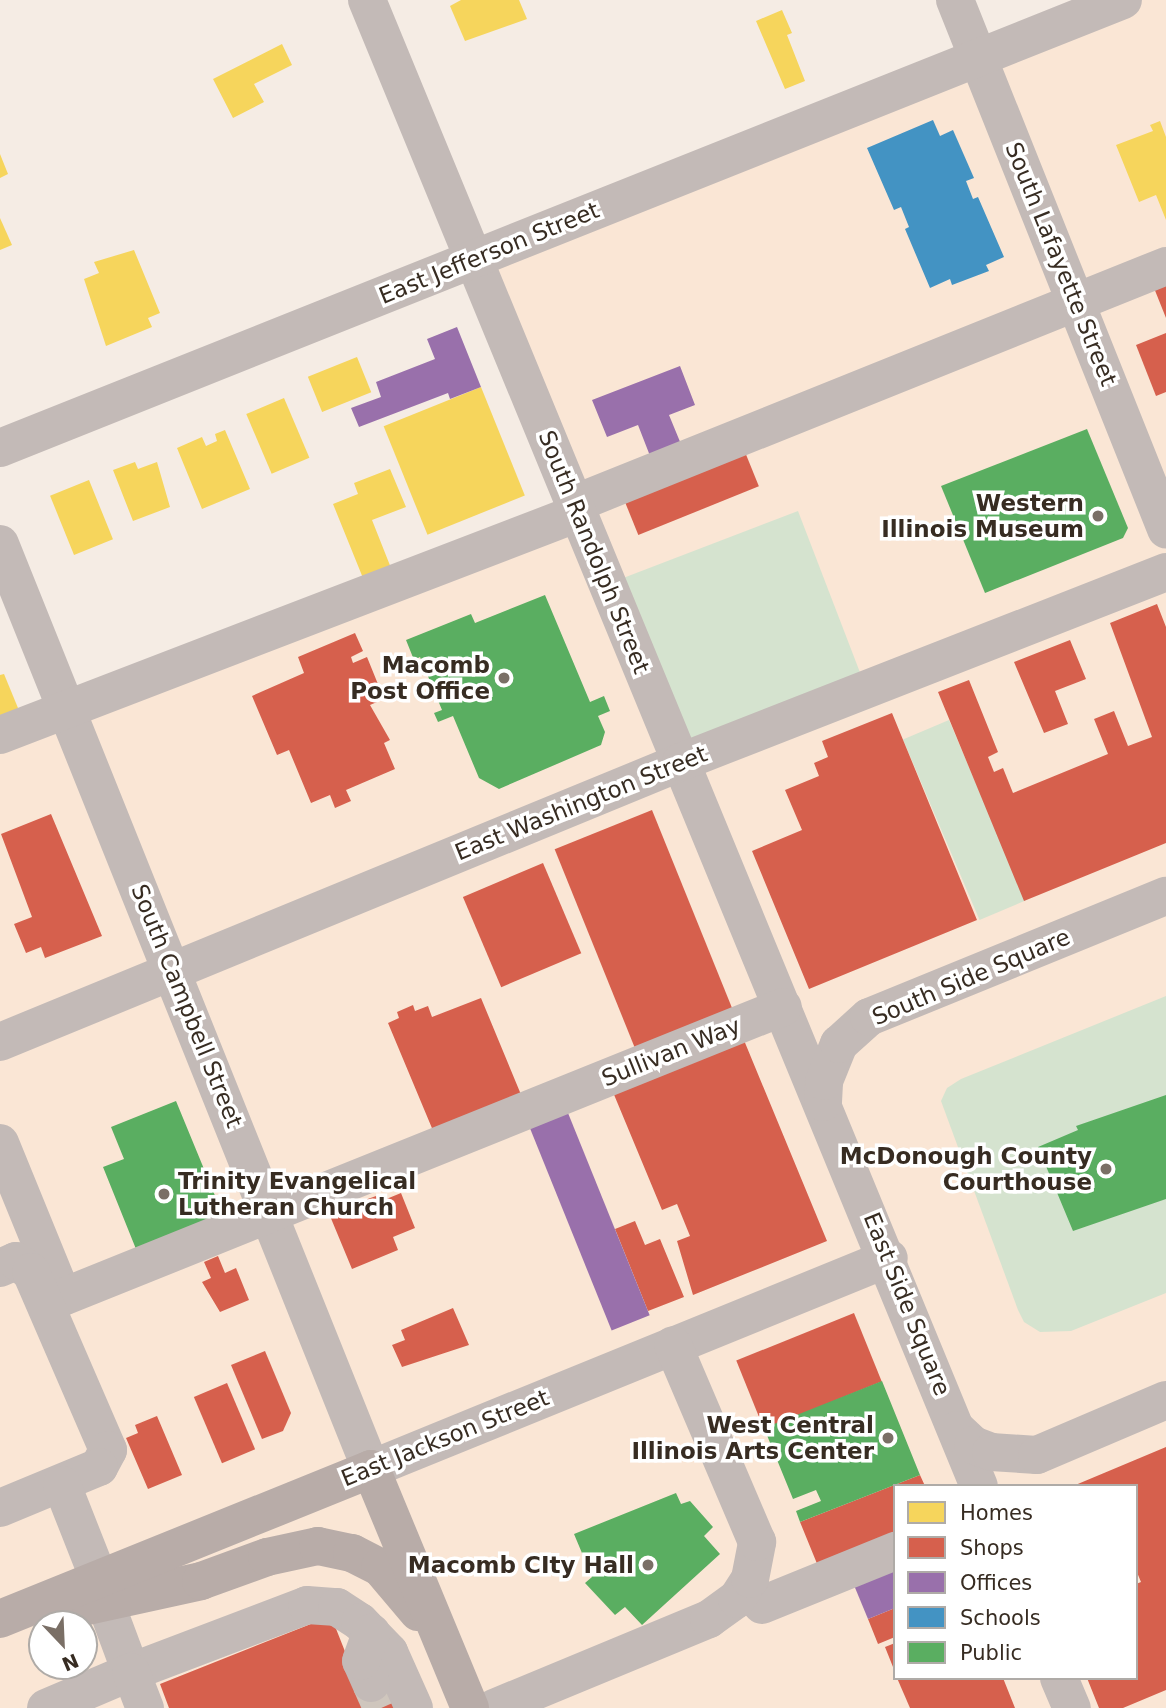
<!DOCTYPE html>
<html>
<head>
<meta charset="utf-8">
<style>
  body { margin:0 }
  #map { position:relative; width:1166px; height:1708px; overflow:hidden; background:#f5ece4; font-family:"DejaVu Sans",sans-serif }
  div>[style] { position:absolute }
  .built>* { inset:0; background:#fae6d5 }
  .green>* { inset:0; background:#d5e3cf; transform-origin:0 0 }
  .homes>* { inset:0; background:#f6d55c; transform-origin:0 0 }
  .shops>* { inset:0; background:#d6604d; transform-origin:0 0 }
  .offices>* { inset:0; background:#9970ab; transform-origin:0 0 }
  .schools>* { inset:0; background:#4393c3 }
  .public>* { inset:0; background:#5aae61 }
  .minor-tunnel>* { height:38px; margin-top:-19px; transform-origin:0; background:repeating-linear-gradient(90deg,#cfc6bd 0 38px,transparent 0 57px) }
  .minor>* { height:38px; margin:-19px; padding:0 19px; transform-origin:19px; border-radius:19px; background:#c3bab7 }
  .highway>* { height:38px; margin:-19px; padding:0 19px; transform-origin:19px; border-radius:19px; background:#b8aca8 }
  .dots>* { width:19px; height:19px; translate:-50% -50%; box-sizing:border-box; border:4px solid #fff; border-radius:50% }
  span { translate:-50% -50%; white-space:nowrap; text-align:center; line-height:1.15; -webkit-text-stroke:7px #fff; paint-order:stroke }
  .street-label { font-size:23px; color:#372c22 }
  .poi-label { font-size:23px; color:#372c22; font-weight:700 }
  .right { translate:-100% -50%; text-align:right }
  .left { translate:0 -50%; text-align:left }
  .legend { position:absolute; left:893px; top:1484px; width:245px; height:196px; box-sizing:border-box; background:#fff; border:2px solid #afaba7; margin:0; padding:9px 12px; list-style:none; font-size:21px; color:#372c22 }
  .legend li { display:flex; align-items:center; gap:14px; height:35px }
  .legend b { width:35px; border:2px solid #afaba7 }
  .north { position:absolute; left:28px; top:1610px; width:70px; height:70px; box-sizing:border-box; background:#fff; border:2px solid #afaba7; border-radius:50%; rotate:157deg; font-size:19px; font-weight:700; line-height:28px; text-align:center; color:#372c22 }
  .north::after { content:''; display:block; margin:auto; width:24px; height:32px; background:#7a6f66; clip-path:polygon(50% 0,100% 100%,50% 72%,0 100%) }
</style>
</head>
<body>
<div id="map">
  <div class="built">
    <i style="clip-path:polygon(evenodd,1123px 0,1166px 0,1166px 1708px,0 1708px,0 735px,578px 513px,474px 260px,1123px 0,895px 1486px,1136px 1486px,1136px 1678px,895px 1678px,895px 1486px,1123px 0,42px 1624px,84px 1624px,84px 1666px,42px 1666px,42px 1624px)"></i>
  </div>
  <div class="green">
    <i style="left:798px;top:511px;width:191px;height:204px;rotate:69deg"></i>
    <i style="left:949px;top:720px;width:196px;height:50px;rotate:67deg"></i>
    <i style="clip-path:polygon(1166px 996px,1166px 1293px,1071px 1331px,1040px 1332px,1024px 1322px,1018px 1310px,941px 1101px,947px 1088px,961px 1079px)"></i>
  </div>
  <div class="homes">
    <i style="clip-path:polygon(461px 0,519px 0,527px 19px,465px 41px,450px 6px)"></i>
    <i style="clip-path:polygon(782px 10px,792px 33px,787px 35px,805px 81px,785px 89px,756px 21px)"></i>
    <i style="clip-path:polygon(282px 44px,292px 65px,254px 84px,264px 102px,233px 118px,213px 79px)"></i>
    <i style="clip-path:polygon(1160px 121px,1166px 137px,1166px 220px,1156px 195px,1139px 202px,1116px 145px,1153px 131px,1150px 125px)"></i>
    <i style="clip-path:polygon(0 154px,8px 174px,0 178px)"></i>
    <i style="clip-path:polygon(0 218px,12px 245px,0 250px)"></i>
    <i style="clip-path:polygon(134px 250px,160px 313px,148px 318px,152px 327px,106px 346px,84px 279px,99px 273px,94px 262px)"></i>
    <i style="left:357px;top:357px;width:38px;height:53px;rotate:68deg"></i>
    <i style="left:481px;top:387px;width:117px;height:105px;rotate:68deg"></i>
    <i style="left:284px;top:398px;width:65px;height:41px;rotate:67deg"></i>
    <i style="clip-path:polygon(225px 430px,250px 489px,202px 509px,177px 448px,202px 437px,206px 446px,217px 441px,215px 434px)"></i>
    <i style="clip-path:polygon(135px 462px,138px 469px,157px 462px,170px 507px,133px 521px,113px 470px)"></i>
    <i style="clip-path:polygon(390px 469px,406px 507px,372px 520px,393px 573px,365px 583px,333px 504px,358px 494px,354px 483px)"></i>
    <i style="left:89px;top:480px;width:64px;height:42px;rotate:68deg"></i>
    <i style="clip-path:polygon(4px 674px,18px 708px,0 725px,0 675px)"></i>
  </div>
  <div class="shops">
    <i style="clip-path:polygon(1166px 283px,1166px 318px,1154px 288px)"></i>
    <i style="clip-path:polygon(1166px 333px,1166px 392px,1156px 396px,1136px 345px)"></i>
    <i style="left:745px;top:452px;width:37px;height:130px;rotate:68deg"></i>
    <i style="clip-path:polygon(1157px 604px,1166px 627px,1166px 843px,1024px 901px,938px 692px,969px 680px,998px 752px,988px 757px,994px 772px,1003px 768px,1013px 793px,1108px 754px,1094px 719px,1114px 711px,1128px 746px,1152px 737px,1110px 623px)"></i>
    <i style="clip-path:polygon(355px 633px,363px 651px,351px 657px,353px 663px,367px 657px,384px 699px,370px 705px,390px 740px,384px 743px,395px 769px,346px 790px,351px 801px,335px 808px,330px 795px,311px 803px,289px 750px,277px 755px,252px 696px,304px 673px,298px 657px)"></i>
    <i style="clip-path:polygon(1070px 640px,1086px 679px,1055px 691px,1068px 724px,1044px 733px,1014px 662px)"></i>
    <i style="clip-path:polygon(892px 713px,977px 920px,809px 989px,752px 851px,802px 830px,785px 790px,819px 776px,814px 763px,828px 757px,822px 741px)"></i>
    <i style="left:652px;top:810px;width:215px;height:105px;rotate:68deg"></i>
    <i style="clip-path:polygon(51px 814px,102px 936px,45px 958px,41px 947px,26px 953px,14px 924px,32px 917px,1px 834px)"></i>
    <i style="left:543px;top:863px;width:98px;height:87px;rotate:67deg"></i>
    <i style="clip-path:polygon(481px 998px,522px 1097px,434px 1133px,388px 1023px,399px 1018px,397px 1012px,413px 1005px,415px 1011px,428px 1006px,432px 1017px)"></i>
    <i style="clip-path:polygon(741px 1033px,827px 1241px,693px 1295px,677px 1241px,690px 1236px,677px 1204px,662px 1210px,610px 1085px)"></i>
    <i style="clip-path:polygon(401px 1193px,415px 1228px,393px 1237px,398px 1250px,352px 1269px,330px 1216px,341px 1212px,338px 1205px,352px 1199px,354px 1204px,376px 1196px,379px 1202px)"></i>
    <i style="clip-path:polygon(635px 1221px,645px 1245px,660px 1239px,684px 1297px,648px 1311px,615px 1229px)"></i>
    <i style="clip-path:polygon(218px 1256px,225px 1273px,236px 1268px,249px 1300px,220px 1312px,202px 1282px,211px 1278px,204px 1262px)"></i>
    <i style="clip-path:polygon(453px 1308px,469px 1345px,402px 1367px,392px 1345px,405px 1340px,401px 1330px)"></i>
    <i style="left:854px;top:1313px;width:74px;height:127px;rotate:68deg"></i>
    <i style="clip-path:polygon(265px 1351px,291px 1413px,283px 1431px,262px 1439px,231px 1365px)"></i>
    <i style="left:227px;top:1383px;width:72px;height:36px;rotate:67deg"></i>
    <i style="clip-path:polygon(157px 1416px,182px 1475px,148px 1489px,126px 1438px,138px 1433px,135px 1425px)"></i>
    <i style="clip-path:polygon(1166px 1447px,1166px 1690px,1123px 1708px,1099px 1708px,1087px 1678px,1136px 1678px,1136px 1584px,1141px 1582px,1136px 1570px,1136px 1486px,1073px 1486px)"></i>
    <i style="clip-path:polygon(920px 1475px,925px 1486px,895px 1486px,895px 1541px,820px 1571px,800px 1522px)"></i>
    <i style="clip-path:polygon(895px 1608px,895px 1637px,878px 1644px,868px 1619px)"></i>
    <i style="clip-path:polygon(331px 1616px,359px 1687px,400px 1686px,394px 1708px,169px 1708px,160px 1684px)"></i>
    <i style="clip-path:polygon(895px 1643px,895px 1672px,885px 1647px)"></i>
    <i style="clip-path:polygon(897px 1678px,1003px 1678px,1015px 1708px,910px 1708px)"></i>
  </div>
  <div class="offices">
    <i style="clip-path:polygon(457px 327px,481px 387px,450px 399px,448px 393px,359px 427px,351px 408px,381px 397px,376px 382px,435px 359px,427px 339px)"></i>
    <i style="clip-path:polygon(680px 366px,695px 405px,669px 415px,683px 449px,652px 461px,638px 425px,607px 437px,592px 400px)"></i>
    <i style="left:568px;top:1113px;width:218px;height:41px;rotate:68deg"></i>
    <i style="clip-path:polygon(895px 1560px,895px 1608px,868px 1619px,851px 1578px)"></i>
  </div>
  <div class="schools">
    <i style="clip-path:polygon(933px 120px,940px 136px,953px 130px,974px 178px,966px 181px,973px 199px,978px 197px,1004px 257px,986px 265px,989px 271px,952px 285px,950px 279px,930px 288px,905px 229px,909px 227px,901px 207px,894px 210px,867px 148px)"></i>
  </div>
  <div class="public">
    <i style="clip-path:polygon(1087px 429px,1128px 528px,1123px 538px,985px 593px,941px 486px)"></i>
    <i style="clip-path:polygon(545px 595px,590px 702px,604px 696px,610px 711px,598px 716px,605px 732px,601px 745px,499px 789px,479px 778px,453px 716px,438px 722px,434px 713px,442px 710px,420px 657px,414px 660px,406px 640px,471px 614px,475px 623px)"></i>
    <i style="clip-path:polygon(1166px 1095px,1166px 1199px,1073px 1231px,1038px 1147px,1078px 1130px,1076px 1126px)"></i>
    <i style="clip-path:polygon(176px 1101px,225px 1220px,138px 1254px,103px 1167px,124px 1159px,111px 1127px)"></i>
    <i style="clip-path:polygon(882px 1381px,920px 1475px,800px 1522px,796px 1511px,821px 1501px,816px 1490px,793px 1499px,764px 1428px)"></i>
    <i style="clip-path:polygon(676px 1493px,681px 1504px,690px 1501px,713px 1527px,704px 1536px,720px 1554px,642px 1625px,625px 1607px,615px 1615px,585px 1583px,592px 1577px,574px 1534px)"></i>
  </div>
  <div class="minor-tunnel">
    <i style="left:371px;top:1683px;width:27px;rotate:66deg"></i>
  </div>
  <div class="minor">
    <i style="left:367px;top:0;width:1607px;rotate:67.62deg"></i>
    <i style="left:955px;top:0;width:570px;rotate:68.25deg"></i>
    <i style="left:0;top:448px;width:1209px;rotate:-21.75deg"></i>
    <i style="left:574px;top:504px;width:638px;rotate:-21.9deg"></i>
    <i style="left:0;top:544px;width:997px;rotate:68.15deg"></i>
    <i style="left:371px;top:1469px;width:559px;rotate:-22.16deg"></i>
    <i style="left:0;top:735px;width:619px;rotate:-21.01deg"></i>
    <i style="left:0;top:1042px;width:736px;rotate:-22.35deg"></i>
    <i style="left:681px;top:762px;width:521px;rotate:-21.39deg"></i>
    <i style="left:823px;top:1102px;width:21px;rotate:-87deg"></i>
    <i style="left:824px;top:1081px;width:40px;rotate:-68deg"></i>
    <i style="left:839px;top:1044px;width:40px;rotate:-42deg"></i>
    <i style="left:869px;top:1017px;width:321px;rotate:-22.2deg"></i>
    <i style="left:0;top:1143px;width:166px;rotate:67.8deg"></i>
    <i style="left:63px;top:1297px;width:776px;rotate:-21.94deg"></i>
    <i style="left:0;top:1268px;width:17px;rotate:-24deg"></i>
    <i style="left:16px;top:1261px;width:19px;rotate:36deg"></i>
    <i style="left:31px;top:1272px;width:194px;rotate:66.6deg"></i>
    <i style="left:108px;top:1450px;width:19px;rotate:118deg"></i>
    <i style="left:99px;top:1467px;width:107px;rotate:157.5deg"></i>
    <i style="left:957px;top:1430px;width:22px;rotate:43deg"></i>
    <i style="left:973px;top:1445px;width:19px;rotate:21deg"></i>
    <i style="left:991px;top:1452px;width:46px;rotate:3.7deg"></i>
    <i style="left:1037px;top:1455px;width:140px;rotate:-23.1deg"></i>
    <i style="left:62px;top:1485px;width:101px;rotate:68.5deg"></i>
    <i style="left:105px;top:1602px;width:75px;rotate:69.6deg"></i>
    <i style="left:131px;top:1672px;width:188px;rotate:-20.8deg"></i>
    <i style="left:307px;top:1605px;width:30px;rotate:4deg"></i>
    <i style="left:337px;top:1607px;width:27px;rotate:33deg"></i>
    <i style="left:360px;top:1622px;width:42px;rotate:46deg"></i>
    <i style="left:389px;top:1652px;width:61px;rotate:65.9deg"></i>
    <i style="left:762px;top:1605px;width:144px;rotate:-22.1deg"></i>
    <i style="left:1059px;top:1678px;width:33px;rotate:67deg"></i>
    <i style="left:371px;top:1683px;width:24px;rotate:-114deg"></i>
    <i style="left:361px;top:1661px;width:30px;rotate:-70deg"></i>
    <i style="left:46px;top:1708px;width:92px;rotate:-23deg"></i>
    <i style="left:131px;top:1672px;width:39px;rotate:69deg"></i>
    <i style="left:494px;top:1708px;width:233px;rotate:-22.5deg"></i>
    <i style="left:709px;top:1619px;width:34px;rotate:-36deg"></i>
    <i style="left:737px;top:1599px;width:24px;rotate:-57deg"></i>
    <i style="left:750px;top:1579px;width:38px;rotate:-79deg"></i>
    <i style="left:757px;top:1542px;width:214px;rotate:-113.1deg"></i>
  </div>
  <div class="highway">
    <i style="left:74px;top:1609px;width:130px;rotate:-12.4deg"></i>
    <i style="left:201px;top:1581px;width:70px;rotate:-20deg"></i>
    <i style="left:267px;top:1557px;width:52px;rotate:-12.2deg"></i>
    <i style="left:318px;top:1546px;width:35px;rotate:12deg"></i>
    <i style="left:352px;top:1553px;width:31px;rotate:27deg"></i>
    <i style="left:380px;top:1567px;width:59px;rotate:49.8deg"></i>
    <i style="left:0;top:1619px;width:400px;rotate:-22deg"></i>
    <i style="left:371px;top:1469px;width:259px;rotate:67.5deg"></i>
  </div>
  <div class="dots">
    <i style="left:1098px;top:516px;background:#7a6f66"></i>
    <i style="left:504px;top:678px;background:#7a6f66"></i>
    <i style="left:1106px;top:1169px;background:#7a6f66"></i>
    <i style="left:164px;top:1194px;background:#7a6f66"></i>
    <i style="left:888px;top:1438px;background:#7a6f66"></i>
    <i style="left:648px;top:1565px;background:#7a6f66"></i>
  </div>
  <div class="street-label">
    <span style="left:489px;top:253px;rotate:-22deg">East Jefferson Street</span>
    <span style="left:1061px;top:264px;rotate:68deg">South Lafayette Street</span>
    <span style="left:594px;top:552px;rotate:68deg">South Randolph Street</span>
    <span style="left:581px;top:803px;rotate:-22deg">East Washington Street</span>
    <span style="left:971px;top:977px;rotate:-23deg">South Side Square</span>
    <span style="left:187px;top:1006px;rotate:68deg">South Campbell Street</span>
    <span style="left:671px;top:1052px;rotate:-22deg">Sullivan Way</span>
    <span style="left:907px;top:1304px;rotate:68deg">East Side Square</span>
    <span style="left:445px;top:1438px;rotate:-22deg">East Jackson Street</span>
  </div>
  <div class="poi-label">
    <span class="right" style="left:1084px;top:516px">Western<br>Illinois Museum</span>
    <span class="right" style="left:490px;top:678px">Macomb<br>Post Office</span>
    <span class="right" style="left:1092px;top:1169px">McDonough County<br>Courthouse</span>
    <span class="left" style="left:178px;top:1194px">Trinity Evangelical<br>Lutheran Church</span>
    <span class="right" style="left:874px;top:1438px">West Central<br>Illinois Arts Center</span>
    <span class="right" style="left:634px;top:1565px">Macomb CIty Hall</span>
  </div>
  <ul class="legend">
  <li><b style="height:19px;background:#f6d55c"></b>Homes</li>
  <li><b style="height:19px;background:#d6604d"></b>Shops</li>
  <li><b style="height:19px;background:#9970ab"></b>Offices</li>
  <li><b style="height:19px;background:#4393c3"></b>Schools</li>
  <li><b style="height:19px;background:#5aae61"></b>Public</li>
  </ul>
  <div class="north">N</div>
</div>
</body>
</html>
